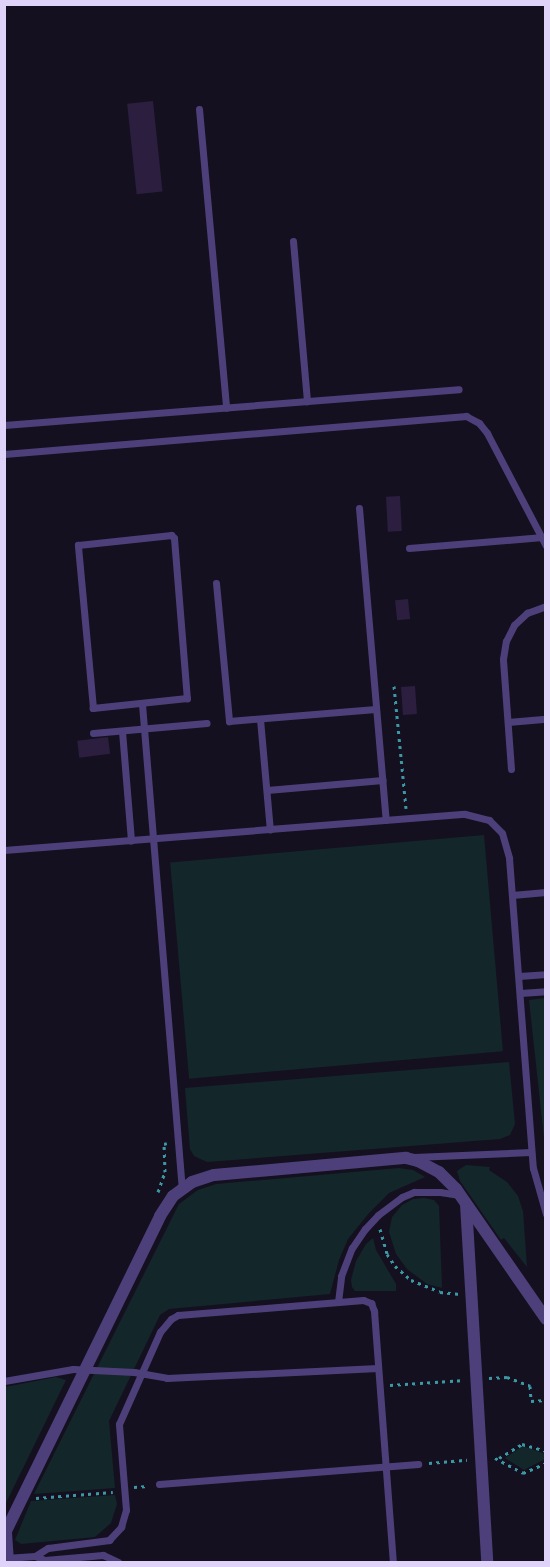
<!DOCTYPE html>
<html>
<head>
<meta charset="utf-8">
<style>
  body { margin:0 }
  #map { position:relative; width:550px; height:1567px; overflow:hidden; background:#151020; font-family:"IBM Plex Sans",sans-serif }
  div>[style] { position:absolute }
  .green>* { inset:0; background:#132629; transform-origin:0 0 }
  .building>* { inset:0; background:#2b1e3f; transform-origin:0 0 }
  .path>* { height:3px; margin-top:-1.5px; transform-origin:0; background:repeating-linear-gradient(90deg,#3b99a6 0 3px,transparent 0 7.5px) }
  .lane>* { height:7px; margin:-3.5px; padding:0 3.5px; transform-origin:3.5px; border-radius:3.5px; background:#4d407a }
  .street>* { height:12px; margin:-6px; padding:0 6px; transform-origin:6px; border-radius:6px; background:#4d407a }
  span { translate:-50% -50%; white-space:nowrap; text-align:center; line-height:1.15; -webkit-text-stroke:5px #151020; paint-order:stroke }
  .frame { position:absolute; inset:0; border:6px solid #dfd3fa; pointer-events:none }
</style>
</head>
<body>
<div id="map">
  <div class="green">
    <i style="left:484px;top:835px;width:217px;height:315px;rotate:85deg"></i>
    <i style="clip-path:polygon(545px 998px,546px 998px,545px 1147px,529px 1000px)"></i>
    <i style="clip-path:polygon(509px 1062px,515px 1124px,510px 1135px,500px 1139px,207px 1162px,194px 1156px,190px 1149px,185px 1088px)"></i>
    <i style="clip-path:polygon(466px 1165px,490px 1167px,489px 1170px,507px 1182px,518px 1196px,523px 1211px,527px 1267px,504px 1238px,501px 1240px,460px 1181px,457px 1171px)"></i>
    <i style="clip-path:polygon(399px 1168px,413px 1170px,425px 1177px,389px 1193px,369px 1213px,348px 1239px,339px 1260px,330px 1294px,169px 1309px,160px 1315px,109px 1421px,115px 1488px,34px 1494px,179px 1204px,198px 1190px,216px 1184px)"></i>
    <i style="clip-path:polygon(424px 1198px,434px 1200px,439px 1206px,442px 1288px,427px 1284px,407px 1269px,396px 1254px,389px 1232px,392px 1217px,402px 1205px,413px 1199px)"></i>
    <i style="clip-path:polygon(373px 1238px,376px 1250px,396px 1284px,396px 1291px,355px 1291px,352px 1287px,351px 1280px,356px 1261px,366px 1244px)"></i>
    <i style="clip-path:polygon(56px 1377px,66px 1380px,5px 1505px,5px 1387px)"></i>
    <i style="clip-path:polygon(523px 1446px,545px 1454px,545px 1459px,524px 1470px,505px 1458px)"></i>
    <i style="clip-path:polygon(115px 1495px,117px 1504px,111px 1523px,95px 1537px,21px 1544px,15px 1540px,31px 1501px)"></i>
  </div>
  <div class="building">
    <i style="left:153px;top:101px;width:91px;height:26px;rotate:84deg"></i>
    <i style="left:400px;top:496px;width:35px;height:14px;rotate:87deg"></i>
    <i style="left:408px;top:599px;width:20px;height:13px;rotate:84deg"></i>
    <i style="left:415px;top:686px;width:28px;height:14px;rotate:86deg"></i>
    <i style="left:108px;top:737px;width:17px;height:31px;rotate:83deg"></i>
  </div>
  <div class="path">
    <i style="left:394px;top:686px;width:123px;rotate:84.4deg"></i>
    <i style="left:158px;top:1192px;width:21px;rotate:-71deg"></i>
    <i style="left:165px;top:1172px;width:28px;rotate:-92deg"></i>
    <i style="left:164px;top:1144px;width:3px;rotate:-18deg"></i>
    <i style="left:380px;top:1229px;width:26px;rotate:74deg"></i>
    <i style="left:387px;top:1254px;width:14px;rotate:56deg"></i>
    <i style="left:395px;top:1266px;width:21px;rotate:41deg"></i>
    <i style="left:411px;top:1280px;width:31px;rotate:22deg"></i>
    <i style="left:440px;top:1292px;width:20px;rotate:6deg"></i>
    <i style="left:489px;top:1378px;width:18px;rotate:-3deg"></i>
    <i style="left:507px;top:1377px;width:25px;rotate:21deg"></i>
    <i style="left:530px;top:1386px;width:15px;rotate:86deg"></i>
    <i style="left:531px;top:1401px;width:15px;rotate:-4deg"></i>
    <i style="left:390px;top:1385px;width:75px;rotate:-3.8deg"></i>
    <i style="left:495px;top:1458px;width:32px;rotate:28deg"></i>
    <i style="left:523px;top:1473px;width:25px;rotate:-23deg"></i>
    <i style="left:499px;top:1458px;width:27px;rotate:-31deg"></i>
    <i style="left:522px;top:1444px;width:25px;rotate:16deg"></i>
    <i style="left:429px;top:1463px;width:38px;rotate:-5deg"></i>
    <i style="left:134px;top:1487px;width:14px;rotate:-4deg"></i>
    <i style="left:36px;top:1498px;width:77px;rotate:-4.5deg"></i>
  </div>
  <div class="lane">
    <i style="left:199px;top:109px;width:300px;rotate:84.8deg"></i>
    <i style="left:293px;top:241px;width:161px;rotate:85deg"></i>
    <i style="left:4px;top:425px;width:456px;rotate:-4.5deg"></i>
    <i style="left:4px;top:454px;width:464px;rotate:-4.7deg"></i>
    <i style="left:466px;top:416px;width:15px;rotate:28deg"></i>
    <i style="left:479px;top:423px;width:13px;rotate:51deg"></i>
    <i style="left:487px;top:433px;width:127px;rotate:62.4deg"></i>
    <i style="left:359px;top:508px;width:313px;rotate:85.1deg"></i>
    <i style="left:171px;top:535px;width:4px;rotate:45deg"></i>
    <i style="left:174px;top:538px;width:161px;rotate:85.4deg"></i>
    <i style="left:187px;top:698px;width:95px;rotate:173.9deg"></i>
    <i style="left:93px;top:708px;width:164px;rotate:-95.3deg"></i>
    <i style="left:78px;top:545px;width:94px;rotate:-6.1deg"></i>
    <i style="left:409px;top:548px;width:134px;rotate:-4.7deg"></i>
    <i style="left:216px;top:583px;width:139px;rotate:84.6deg"></i>
    <i style="left:229px;top:721px;width:147px;rotate:-4.7deg"></i>
    <i style="left:142px;top:704px;width:486px;rotate:85.3deg"></i>
    <i style="left:260px;top:719px;width:111px;rotate:84.9deg"></i>
    <i style="left:508px;top:722px;width:38px;rotate:-5deg"></i>
    <i style="left:122px;top:731px;width:110px;rotate:85.3deg"></i>
    <i style="left:93px;top:733px;width:114px;rotate:-5deg"></i>
    <i style="left:511px;top:769px;width:110px;rotate:-94.2deg"></i>
    <i style="left:503px;top:659px;width:18px;rotate:-81deg"></i>
    <i style="left:506px;top:641px;width:18px;rotate:-63deg"></i>
    <i style="left:514px;top:625px;width:18px;rotate:-43deg"></i>
    <i style="left:527px;top:613px;width:20px;rotate:-20deg"></i>
    <i style="left:267px;top:790px;width:116px;rotate:-4.9deg"></i>
    <i style="left:4px;top:850px;width:462px;rotate:-4.5deg"></i>
    <i style="left:465px;top:814px;width:25px;rotate:14deg"></i>
    <i style="left:489px;top:820px;width:18px;rotate:45deg"></i>
    <i style="left:502px;top:833px;width:26px;rotate:74deg"></i>
    <i style="left:509px;top:858px;width:311px;rotate:85.6deg"></i>
    <i style="left:533px;top:1168px;width:48px;rotate:74.2deg"></i>
    <i style="left:512px;top:895px;width:34px;rotate:-5deg"></i>
    <i style="left:519px;top:976px;width:27px;rotate:-4deg"></i>
    <i style="left:520px;top:993px;width:26px;rotate:-4deg"></i>
    <i style="left:414px;top:1157px;width:117px;rotate:-2.4deg"></i>
    <i style="left:338px;top:1302px;width:26px;rotate:-83deg"></i>
    <i style="left:341px;top:1276px;width:30px;rotate:-69deg"></i>
    <i style="left:352px;top:1248px;width:23px;rotate:-56deg"></i>
    <i style="left:365px;top:1229px;width:19px;rotate:-47deg"></i>
    <i style="left:378px;top:1215px;width:30px;rotate:-37deg"></i>
    <i style="left:402px;top:1197px;width:13px;rotate:-23deg"></i>
    <i style="left:414px;top:1192px;width:26px"></i>
    <i style="left:440px;top:1192px;width:20px;rotate:9deg"></i>
    <i style="left:4px;top:1381px;width:70px;rotate:-9.9deg"></i>
    <i style="left:73px;top:1369px;width:61px;rotate:2.8deg"></i>
    <i style="left:134px;top:1372px;width:34px;rotate:10deg"></i>
    <i style="left:167px;top:1378px;width:211px;rotate:-2.7deg"></i>
    <i style="left:159px;top:1484px;width:260px;rotate:-4.4deg"></i>
    <i style="left:35px;top:1556px;width:15px;rotate:-32deg"></i>
    <i style="left:48px;top:1548px;width:62px;rotate:-7.5deg"></i>
    <i style="left:109px;top:1540px;width:18px;rotate:-47deg"></i>
    <i style="left:121px;top:1527px;width:18px;rotate:-74deg"></i>
    <i style="left:126px;top:1510px;width:86px;rotate:-94.7deg"></i>
    <i style="left:119px;top:1424px;width:101px;rotate:-66deg"></i>
    <i style="left:160px;top:1332px;width:17px;rotate:-50deg"></i>
    <i style="left:171px;top:1319px;width:8px;rotate:-30deg"></i>
    <i style="left:178px;top:1315px;width:186px;rotate:-4.6deg"></i>
    <i style="left:363px;top:1300px;width:9px;rotate:21deg"></i>
    <i style="left:371px;top:1303px;width:9px;rotate:69deg"></i>
    <i style="left:374px;top:1311px;width:252px;rotate:85.7deg"></i>
    <i style="left:6px;top:1558px;width:29px;rotate:-4deg"></i>
    <i style="left:35px;top:1556px;width:11px;rotate:22deg"></i>
    <i style="left:45px;top:1560px;width:58px;rotate:-4.9deg"></i>
    <i style="left:103px;top:1555px;width:17px;rotate:25deg"></i>
  </div>
  <div class="street">
    <i style="left:466px;top:1204px;width:359px;rotate:86.6deg"></i>
    <i style="left:6px;top:1533px;width:29px;rotate:86deg"></i>
    <i style="left:4px;top:1535px;width:355px;rotate:-63.9deg"></i>
    <i style="left:160px;top:1216px;width:24px;rotate:-57deg"></i>
    <i style="left:173px;top:1196px;width:24px;rotate:-36deg"></i>
    <i style="left:192px;top:1182px;width:23px;rotate:-18deg"></i>
    <i style="left:214px;top:1175px;width:193px;rotate:-5.1deg"></i>
    <i style="left:406px;top:1158px;width:12px;rotate:14deg"></i>
    <i style="left:418px;top:1161px;width:24px;rotate:28deg"></i>
    <i style="left:439px;top:1172px;width:24px;rotate:45deg"></i>
    <i style="left:456px;top:1189px;width:158px;rotate:55.3deg"></i>
  </div>
  <div class="frame"></div>
</div>
</body>
</html>
